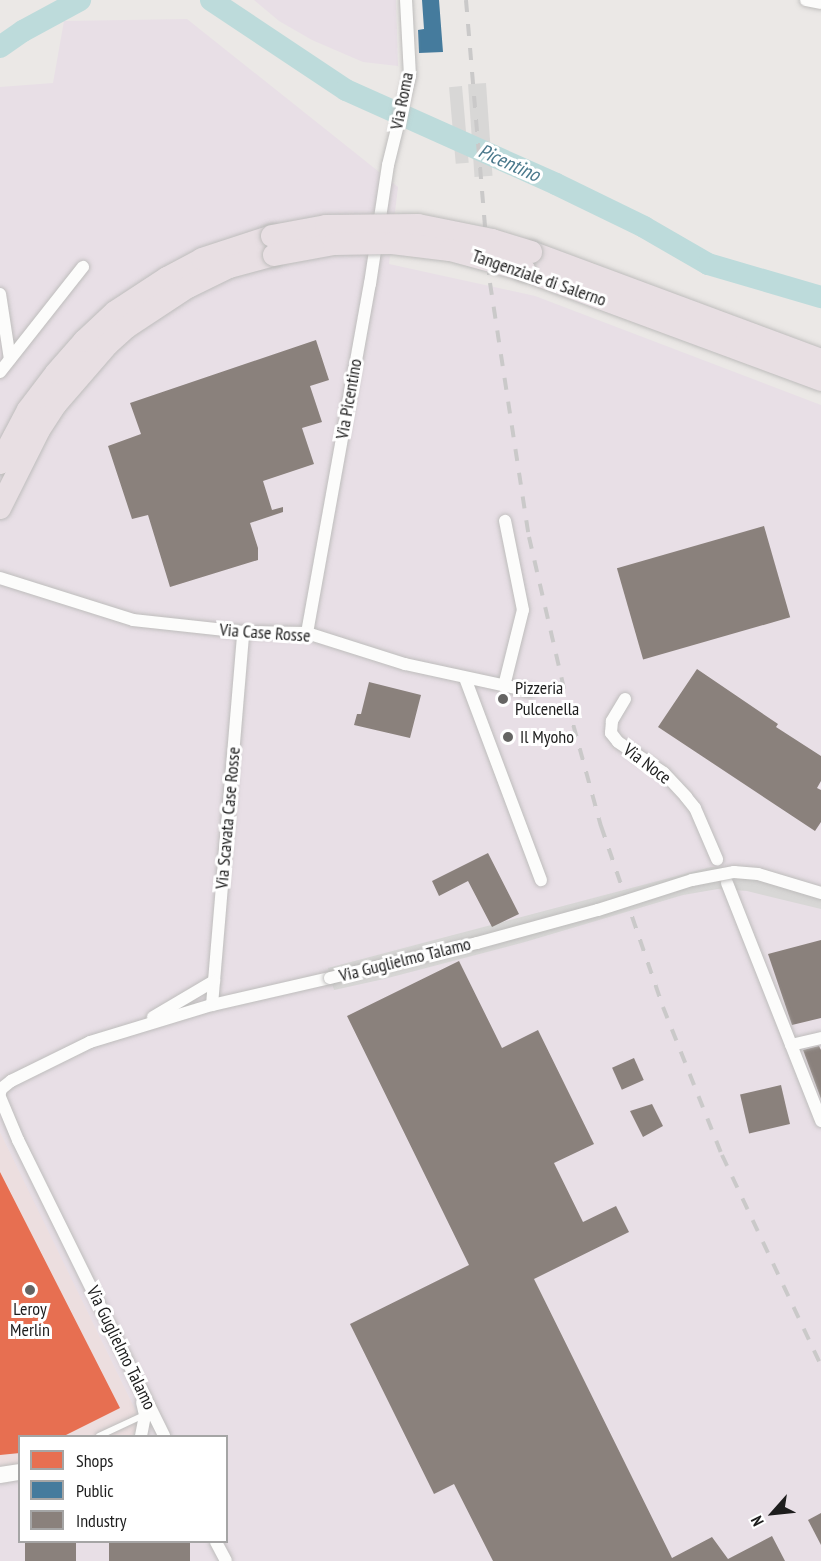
<!DOCTYPE html>
<html>
<head>
<meta charset="utf-8">
<style>
  body { margin:0 }
  #map { position:relative; width:821px; height:1561px; overflow:hidden; background:#ebe8e6; font-family:"PT Sans Narrow",sans-serif }
  div>[style] { position:absolute }
  .commercial>* { inset:0; background:#ecdedf }
  .industrial>* { inset:0; background:#e8dfe6 }
  .pier>* { inset:0; background:#d8d7d6; transform-origin:0 0 }
  .shops>* { inset:0; background:#e76f51 }
  .public>* { inset:0; background:#457b9d }
  .industry>* { inset:0; background:#8a817c; transform-origin:0 0 }
  .river>* { height:22px; margin:-11px; padding:0 11px; transform-origin:11px; border-radius:11px; background:#bddbdb }
  .roads { filter:drop-shadow(0 0 2px #bebdbc) drop-shadow(0 0 2px #bebdbc) }
  .lane>* { height:6px; margin:-3px; padding:0 3px; transform-origin:3px; border-radius:3px; background:#fcfcfb }
  .street>* { height:12px; margin:-6px; padding:0 6px; transform-origin:6px; border-radius:6px; background:#fcfcfb }
  .highway>* { height:22px; margin:-11px; padding:0 11px; transform-origin:11px; border-radius:11px; background:#e8dfe3 }
  .rail>* { height:4px; margin-top:-2px; transform-origin:0; background:repeating-linear-gradient(90deg,#cac9c9 0 12px,transparent 0 24px) }
  .bridges { filter:drop-shadow(0 0 2px #bebdbc) drop-shadow(0 0 2px #bebdbc) }
  .street-bridge>* { height:12px; margin:-6px; padding:0 6px; transform-origin:6px; border-radius:6px; background:#fcfcfb }
  .highway-bridge>* { height:22px; margin:-11px; padding:0 11px; transform-origin:11px; border-radius:11px; background:#e8dfe3 }
  .dots>* { width:16px; height:16px; translate:-50% -50%; box-sizing:border-box; border:3px solid #fff; border-radius:50% }
  span { translate:-50% -50%; white-space:nowrap; text-align:center; line-height:1.15; -webkit-text-stroke:6px #fff; paint-order:stroke }
  .street-label { font-size:18px; color:#1d1d1d }
  .poi-label { font-size:18px; color:#1d1d1d }
  .left { translate:0 -50%; text-align:left }
  .water-label { font-size:20px; color:#4b798c; font-style:italic }
  .legend { position:absolute; left:18px; top:1435px; width:210px; height:108px; box-sizing:border-box; background:#fff; border:2px solid #a5a5a5; margin:0; padding:8px 10px; list-style:none; font-size:18px; color:#1d1d1d }
  .legend li { display:flex; align-items:center; gap:12px; height:30px }
  .legend b { width:30px; border:2px solid #a5a5a5 }
  .north { position:absolute; left:743px; top:1483px; width:60px; height:60px; -webkit-text-stroke:4px #fff; paint-order:stroke; rotate:243deg; font-size:16px; font-weight:700; line-height:24px; text-align:center; color:#1d1d1d }
  .north::after { content:''; display:block; margin:auto; width:21px; height:27px; background:#1d1d1d; clip-path:polygon(50% 0,100% 100%,50% 72%,0 100%) }
</style>
</head>
<body>
<div id="map">
  <div class="commercial">
    <i style="clip-path:polygon(0 1132px,141px 1417px,133px 1436px,20px 1436px,19px 1465px,0 1468px)"></i>
  </div>
  <div class="industrial">
    <i style="clip-path:polygon(254px 0,396px 0,398px 66px,363px 62px,312px 40px,279px 21px)"></i>
    <i style="clip-path:polygon(187px 19px,398px 187px,389px 264px,535px 296px,821px 405px,821px 1561px,0 1561px,0 1482px,19px 1480px,20px 1542px,226px 1542px,226px 1436px,148px 1436px,0 1132px,0 87px,53px 83px,64px 21px)"></i>
  </div>
  <div class="pier">
    <i style="left:486px;top:83px;width:93px;height:18px;rotate:86deg"></i>
    <i style="left:462px;top:86px;width:77px;height:13px;rotate:85deg"></i>
    <i style="clip-path:polygon(711px 867px,754px 869px,821px 887px,821px 909px,747px 891px,718px 889px,683px 895px,525px 942px,384px 979px,334px 990px,330px 978px,328px 968px)"></i>
  </div>
  <div class="shops">
    <i style="clip-path:polygon(0 1172px,120px 1408px,64px 1436px,20px 1436px,20px 1453px,0 1455px)"></i>
  </div>
  <div class="public">
    <i style="clip-path:polygon(422px 0,439px 0,443px 52px,419px 53px,418px 30px,424px 29px)"></i>
  </div>
  <div class="industry">
    <i style="clip-path:polygon(316px 340px,329px 380px,310px 386px,322px 422px,302px 428px,314px 464px,263px 481px,272px 510px,283px 507px,283px 512px,250px 523px,258px 548px,258px 560px,170px 587px,148px 515px,132px 519px,108px 446px,141px 434px,130px 403px)"></i>
    <i style="left:764px;top:526px;width:95px;height:153px;rotate:74deg"></i>
    <i style="clip-path:polygon(697px 669px,778px 724px,776px 727px,821px 756px,821px 781px,817px 788px,821px 790px,821px 822px,815px 831px,658px 727px)"></i>
    <i style="clip-path:polygon(369px 682px,421px 695px,410px 738px,354px 725px,357px 714px,361px 714px)"></i>
    <i style="clip-path:polygon(488px 853px,519px 914px,492px 927px,468px 881px,439px 896px,432px 881px)"></i>
    <i style="clip-path:polygon(821px 940px,821px 1018px,792px 1025px,768px 954px)"></i>
    <i style="clip-path:polygon(459px 961px,502px 1048px,538px 1030px,594px 1144px,554px 1163px,583px 1222px,616px 1206px,629px 1232px,534px 1279px,672px 1558px,712px 1537px,728px 1559px,772px 1536px,785px 1561px,493px 1561px,454px 1484px,434px 1494px,350px 1324px,469px 1265px,347px 1016px)"></i>
    <i style="clip-path:polygon(819px 1046px,821px 1050px,821px 1099px,803px 1050px)"></i>
    <i style="left:634px;top:1058px;width:24px;height:24px;rotate:66deg"></i>
    <i style="left:781px;top:1085px;width:40px;height:42px;rotate:77deg"></i>
    <i style="clip-path:polygon(652px 1104px,663px 1126px,643px 1137px,630px 1111px)"></i>
    <i style="clip-path:polygon(821px 1513px,821px 1545px,808px 1520px)"></i>
    <i style="left:25px;top:1542px;width:51px;height:19px"></i>
    <i style="left:109px;top:1542px;width:81px;height:19px"></i>
  </div>
  <div class="river">
    <i style="left:211px;top:0;width:162px;rotate:33.7deg"></i>
    <i style="left:346px;top:90px;width:230px;rotate:24.1deg"></i>
    <i style="left:556px;top:184px;width:98px;rotate:26deg"></i>
    <i style="left:644px;top:227px;width:74px;rotate:30deg"></i>
    <i style="left:708px;top:264px;width:118px;rotate:16.3deg"></i>
    <i style="left:0;top:47px;width:28px;rotate:-35deg"></i>
    <i style="left:23px;top:31px;width:65px;rotate:-28.5deg"></i>
  </div>
  <div class="roads">
    <div class="lane">
      <i style="left:99px;top:1436px;width:50px;rotate:-25deg"></i>
      <i style="left:0;top:1470px;width:20px;rotate:-9deg"></i>
    </div>
    <div class="street">
      <i style="left:806px;top:0;width:15px;rotate:11deg"></i>
      <i style="left:0;top:294px;width:66px;rotate:81.3deg"></i>
      <i style="left:0;top:372px;width:134px;rotate:-51.7deg"></i>
      <i style="left:0;top:578px;width:139px;rotate:17.5deg"></i>
      <i style="left:133px;top:620px;width:111px;rotate:6.2deg"></i>
      <i style="left:243px;top:632px;width:64px;rotate:0.9deg"></i>
      <i style="left:307px;top:633px;width:103px;rotate:17.6deg"></i>
      <i style="left:405px;top:664px;width:128px;rotate:12.2deg"></i>
      <i style="left:307px;top:633px;width:355px;rotate:-79.8deg"></i>
      <i style="left:370px;top:284px;width:120px;rotate:-81.4deg"></i>
      <i style="left:388px;top:165px;width:92px;rotate:-76.1deg"></i>
      <i style="left:410px;top:76px;width:76px;rotate:-93deg"></i>
      <i style="left:465px;top:678px;width:216px;rotate:69.4deg"></i>
      <i style="left:504px;top:686px;width:78px;rotate:-76deg"></i>
      <i style="left:523px;top:610px;width:91px;rotate:-101.4deg"></i>
      <i style="left:625px;top:699px;width:26px;rotate:121deg"></i>
      <i style="left:612px;top:721px;width:12px;rotate:95deg"></i>
      <i style="left:611px;top:733px;width:11px;rotate:52deg"></i>
      <i style="left:618px;top:742px;width:55px;rotate:34deg"></i>
      <i style="left:664px;top:773px;width:33px;rotate:47deg"></i>
      <i style="left:686px;top:797px;width:14px;rotate:51deg"></i>
      <i style="left:695px;top:808px;width:56px;rotate:66.7deg"></i>
      <i style="left:727px;top:883px;width:256px;rotate:68.4deg"></i>
      <i style="left:212px;top:1005px;width:374px;rotate:-85.2deg"></i>
      <i style="left:153px;top:1017px;width:71px;rotate:-30.5deg"></i>
      <i style="left:791px;top:1045px;width:31px;rotate:-13deg"></i>
      <i style="left:0;top:1093px;width:4px;rotate:-76deg"></i>
      <i style="left:1px;top:1089px;width:13px;rotate:-39deg"></i>
      <i style="left:11px;top:1081px;width:88px;rotate:-26.3deg"></i>
      <i style="left:90px;top:1042px;width:127px;rotate:-16.9deg"></i>
      <i style="left:212px;top:1005px;width:121px;rotate:-12.9deg"></i>
      <i style="left:0;top:1097px;width:47px;rotate:67.3deg"></i>
      <i style="left:18px;top:1140px;width:330px;rotate:63.7deg"></i>
      <i style="left:141px;top:1436px;width:21px;rotate:-79deg"></i>
      <i style="left:145px;top:1415px;width:13px;rotate:-103deg"></i>
      <i style="left:0;top:1477px;width:20px;rotate:-9deg"></i>
      <i style="left:216px;top:1542px;width:21px;rotate:62deg"></i>
    </div>
    <div class="highway">
      <i style="left:531px;top:252px;width:309px;rotate:20.4deg"></i>
      <i style="left:524px;top:270px;width:317px;rotate:20.3deg"></i>
      <i style="left:0;top:463px;width:60px;rotate:-62.2deg"></i>
      <i style="left:28px;top:410px;width:46px;rotate:-52.9deg"></i>
      <i style="left:56px;top:373px;width:43px;rotate:-48.8deg"></i>
      <i style="left:84px;top:341px;width:42px;rotate:-43.1deg"></i>
      <i style="left:115px;top:312px;width:62px;rotate:-33.2deg"></i>
      <i style="left:167px;top:278px;width:40px;rotate:-28deg"></i>
      <i style="left:202px;top:259px;width:74px;rotate:-18.2deg"></i>
      <i style="left:0;top:508px;width:87px;rotate:-63.4deg"></i>
      <i style="left:39px;top:430px;width:31px;rotate:-57deg"></i>
      <i style="left:56px;top:404px;width:79px;rotate:-49.1deg"></i>
      <i style="left:108px;top:344px;width:25px;rotate:-42deg"></i>
      <i style="left:127px;top:327px;width:73px;rotate:-33.3deg"></i>
      <i style="left:188px;top:287px;width:46px;rotate:-26deg"></i>
      <i style="left:229px;top:267px;width:47px;rotate:-14.9deg"></i>
    </div>
  </div>
  <div class="rail">
    <i style="left:466px;top:0;width:284px;rotate:85.2deg"></i>
    <i style="left:490px;top:283px;width:257px;rotate:81.3deg"></i>
    <i style="left:529px;top:537px;width:169px;rotate:77deg"></i>
    <i style="left:567px;top:702px;width:129px;rotate:74.7deg"></i>
    <i style="left:601px;top:826px;width:191px;rotate:71.1deg"></i>
    <i style="left:663px;top:1007px;width:159px;rotate:68.3deg"></i>
    <i style="left:722px;top:1155px;width:232px;rotate:64.8deg"></i>
  </div>
  <div class="bridges">
    <div class="street-bridge">
      <i style="left:330px;top:978px;width:151px;rotate:-13.4deg"></i>
      <i style="left:477px;top:943px;width:125px;rotate:-15.3deg"></i>
      <i style="left:598px;top:910px;width:99px;rotate:-17.7deg"></i>
      <i style="left:692px;top:880px;width:43px;rotate:-10.8deg"></i>
      <i style="left:734px;top:872px;width:24px;rotate:5deg"></i>
      <i style="left:758px;top:874px;width:66px;rotate:16.8deg"></i>
    </div>
    <div class="highway-bridge">
      <i style="left:272px;top:236px;width:55px;rotate:-10.5deg"></i>
      <i style="left:326px;top:226px;width:92px;rotate:-0.6deg"></i>
      <i style="left:418px;top:225px;width:76px;rotate:11.5deg"></i>
      <i style="left:492px;top:240px;width:41px;rotate:17.1deg"></i>
      <i style="left:274px;top:255px;width:61px;rotate:-10.4deg"></i>
      <i style="left:334px;top:244px;width:58px;rotate:-1deg"></i>
      <i style="left:392px;top:243px;width:58px;rotate:6.9deg"></i>
      <i style="left:450px;top:250px;width:77px;rotate:15.1deg"></i>
    </div>
  </div>
  <div class="dots">
    <i style="left:503px;top:699px;background:#656463"></i>
    <i style="left:508px;top:737px;background:#656463"></i>
    <i style="left:30px;top:1290px;background:#656463"></i>
  </div>
  <div class="street-label">
    <span style="left:402px;top:101px;rotate:-79deg">Via Roma</span>
    <span style="left:539px;top:278px;rotate:19deg">Tangenziale di Salerno</span>
    <span style="left:349px;top:399px;rotate:-80deg">Via Picentino</span>
    <span style="left:265px;top:633px;rotate:4deg">Via Case Rosse</span>
    <span style="left:647px;top:764px;rotate:37deg">Via Noce</span>
    <span style="left:228px;top:818px;rotate:-85deg">Via Scavata Case Rosse</span>
    <span style="left:405px;top:960px;rotate:-14deg">Via Guglielmo Talamo</span>
    <span style="left:121px;top:1348px;rotate:64deg">Via Guglielmo Talamo</span>
  </div>
  <div class="poi-label">
    <span class="left" style="left:515px;top:699px">Pizzeria<br>Pulcenella</span>
    <span class="left" style="left:520px;top:737px">Il Myoho</span>
    <span style="left:30px;top:1320px">Leroy<br>Merlin</span>
  </div>
  <div class="water-label">
    <span style="left:509px;top:163px;rotate:24deg">Picentino</span>
  </div>
  <ul class="legend">
  <li><b style="height:16px;background:#e76f51"></b>Shops</li>
  <li><b style="height:16px;background:#457b9d"></b>Public</li>
  <li><b style="height:16px;background:#8a817c"></b>Industry</li>
  </ul>
  <div class="north">N</div>
</div>
</body>
</html>
